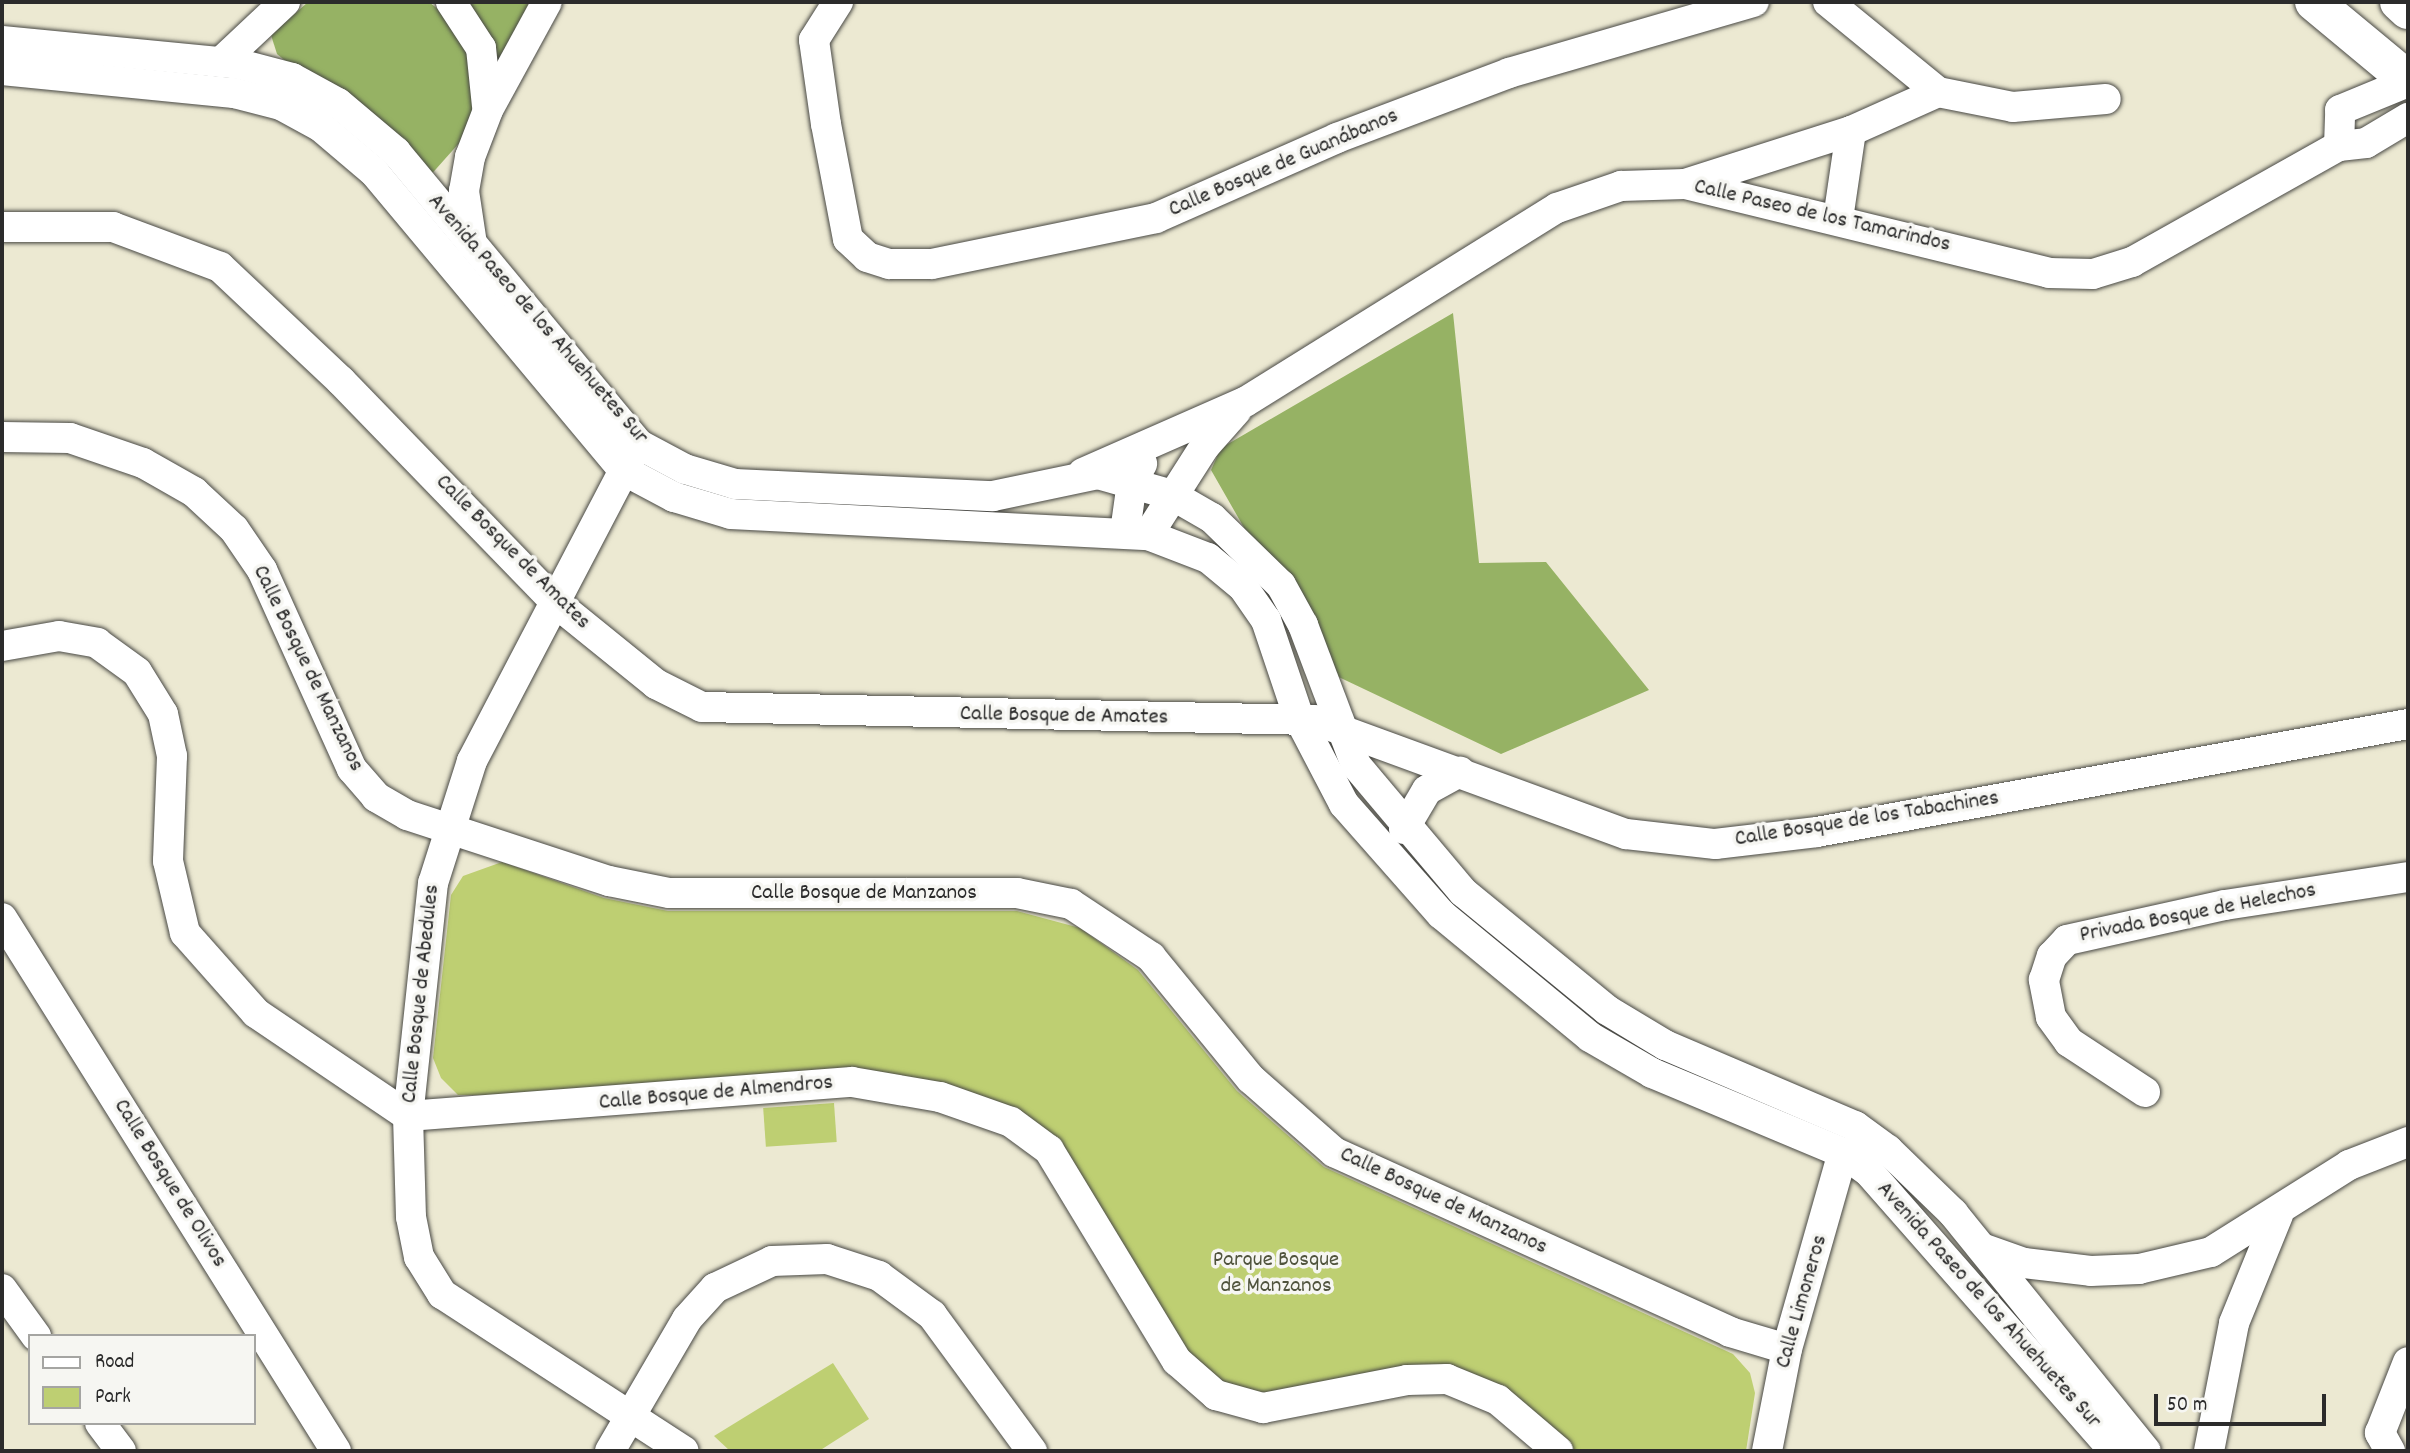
<!DOCTYPE html>
<html>
<head>
<meta charset="utf-8">
<style>
  body { margin:0 }
  #map { position:relative; width:2410px; height:1453px; overflow:hidden; background:#ece9d2; font-family:Dekko,sans-serif }
  div>[style] { position:absolute }
  .green>* { inset:0; background:#becf72; transform-origin:0 0 }
  .forest>* { inset:0; background:#96b264 }
  .roads { filter:drop-shadow(0 0 2px #484844) drop-shadow(0 0 2px #484844) }
  .minor>* { height:30px; margin:-15px; padding:0 15px; transform-origin:15px; border-radius:15px; background:#fff }
  .major>* { height:38px; margin:-19px; padding:0 19px; transform-origin:19px; border-radius:19px; background:#fff }
  span { translate:-50% -50%; white-space:nowrap; text-align:center; line-height:1.15; -webkit-text-stroke:7px #f6f6f2; paint-order:stroke }
  .street-label { font-size:23px; color:#2b2b2b }
  .park-label { font-size:23px; color:#50543d }
  .frame { position:absolute; inset:0; border:4px solid #2b2b2b; pointer-events:none }
  .legend { position:absolute; left:28px; top:1334px; width:228px; height:91px; box-sizing:border-box; background:#f6f6f2; border:2px solid #a5a5a2; margin:0; padding:9px 12px; list-style:none; font-size:21px; color:#2b2b2b }
  .legend li { display:flex; align-items:center; gap:14px; height:35px }
  .legend b { width:35px; border:2px solid #a5a5a2 }
  .scale { position:absolute; left:2154px; top:1394px; width:172px; height:32px; box-sizing:border-box; border:4px solid #2b2b2b; border-top:0; padding-left:9px; font-size:21px; line-height:24px; white-space:nowrap; color:#2b2b2b; -webkit-text-stroke:5px #f6f6f2; paint-order:stroke }
</style>
</head>
<body>
<div id="map">
  <div class="green">
    <i style="clip-path:polygon(502px 862px,604px 898px,668px 911px,1017px 911px,1080px 928px,1138px 970px,1237px 1091px,1324px 1167px,1733px 1354px,1750px 1373px,1755px 1393px,1746px 1451px,1576px 1451px,1504px 1389px,1262px 1396px,1234px 1390px,1196px 1366px,1070px 1156px,972px 1094px,458px 1095px,441px 1078px,433px 1058px,451px 895px,463px 876px)"></i>
    <i style="left:834px;top:1103px;width:39px;height:71px;rotate:86deg"></i>
    <i style="clip-path:polygon(833px 1363px,869px 1419px,819px 1451px,730px 1451px,714px 1436px)"></i>
  </div>
  <div class="forest">
    <i style="clip-path:polygon(308px 2px,429px 2px,439px 10px,468px 52px,474px 111px,469px 132px,428px 178px,277px 54px,271px 35px)"></i>
    <i style="clip-path:polygon(465px 2px,533px 2px,499px 62px,494px 46px)"></i>
    <i style="clip-path:polygon(1453px 313px,1479px 563px,1546px 562px,1649px 690px,1501px 754px,1326px 671px,1211px 470px,1221px 448px)"></i>
  </div>
  <div class="roads">
    <div class="minor">
      <i style="left:451px;top:2px;width:55px;rotate:56.9deg"></i>
      <i style="left:481px;top:48px;width:58px;rotate:84.1deg"></i>
      <i style="left:838px;top:2px;width:45px;rotate:122.3deg"></i>
      <i style="left:814px;top:40px;width:85px;rotate:81.9deg"></i>
      <i style="left:826px;top:124px;width:117px;rotate:79.2deg"></i>
      <i style="left:848px;top:239px;width:26px;rotate:43deg"></i>
      <i style="left:867px;top:257px;width:23px;rotate:18deg"></i>
      <i style="left:889px;top:264px;width:43px"></i>
      <i style="left:932px;top:264px;width:229px;rotate:-11.6deg"></i>
      <i style="left:1156px;top:218px;width:198px;rotate:-23.8deg"></i>
      <i style="left:1337px;top:138px;width:184px;rotate:-20.7deg"></i>
      <i style="left:1509px;top:73px;width:255px;rotate:-16.2deg"></i>
      <i style="left:1828px;top:2px;width:142px;rotate:39.3deg"></i>
      <i style="left:1938px;top:92px;width:76px;rotate:11.3deg"></i>
      <i style="left:2013px;top:107px;width:93px;rotate:-4.9deg"></i>
      <i style="left:2px;top:41px;width:238px;rotate:5.5deg"></i>
      <i style="left:239px;top:64px;width:55px;rotate:14.8deg"></i>
      <i style="left:292px;top:78px;width:52px;rotate:28.5deg"></i>
      <i style="left:338px;top:103px;width:76px;rotate:40.2deg"></i>
      <i style="left:396px;top:152px;width:379px;rotate:50.3deg"></i>
      <i style="left:638px;top:444px;width:53px;rotate:28deg"></i>
      <i style="left:685px;top:469px;width:52px;rotate:16.7deg"></i>
      <i style="left:735px;top:484px;width:258px;rotate:2.7deg"></i>
      <i style="left:993px;top:496px;width:107px;rotate:-11.8deg"></i>
      <i style="left:1098px;top:474px;width:77px;rotate:15.8deg"></i>
      <i style="left:1172px;top:495px;width:46px;rotate:29.9deg"></i>
      <i style="left:1212px;top:518px;width:96px;rotate:44.2deg"></i>
      <i style="left:1281px;top:585px;width:46px;rotate:61.2deg"></i>
      <i style="left:1303px;top:625px;width:150px;rotate:69.3deg"></i>
      <i style="left:1356px;top:765px;width:166px;rotate:49.9deg"></i>
      <i style="left:1463px;top:892px;width:186px;rotate:39.3deg"></i>
      <i style="left:1607px;top:1010px;width:68px;rotate:31.1deg"></i>
      <i style="left:1665px;top:1045px;width:207px;rotate:23.1deg"></i>
      <i style="left:1855px;top:1126px;width:41px;rotate:36deg"></i>
      <i style="left:1888px;top:1150px;width:91px;rotate:44.1deg"></i>
      <i style="left:1953px;top:1213px;width:306px;rotate:51deg"></i>
      <i style="left:221px;top:62px;width:88px;rotate:-43.2deg"></i>
      <i style="left:2px;top:70px;width:233px;rotate:5.7deg"></i>
      <i style="left:234px;top:93px;width:49px;rotate:14.3deg"></i>
      <i style="left:281px;top:105px;width:46px;rotate:28.8deg"></i>
      <i style="left:321px;top:127px;width:70px;rotate:40.3deg"></i>
      <i style="left:374px;top:172px;width:388px;rotate:50.1deg"></i>
      <i style="left:623px;top:470px;width:58px;rotate:27.9deg"></i>
      <i style="left:674px;top:497px;width:59px;rotate:16.6deg"></i>
      <i style="left:731px;top:514px;width:418px;rotate:2.9deg"></i>
      <i style="left:1148px;top:535px;width:64px;rotate:21deg"></i>
      <i style="left:1208px;top:558px;width:45px;rotate:39.6deg"></i>
      <i style="left:1243px;top:587px;width:40px;rotate:55.1deg"></i>
      <i style="left:1266px;top:620px;width:103px;rotate:71.4deg"></i>
      <i style="left:1299px;top:718px;width:97px;rotate:62.4deg"></i>
      <i style="left:1344px;top:804px;width:147px;rotate:48.6deg"></i>
      <i style="left:1441px;top:914px;width:193px;rotate:39.5deg"></i>
      <i style="left:1590px;top:1037px;width:72px;rotate:30.1deg"></i>
      <i style="left:1652px;top:1073px;width:207px;rotate:22.7deg"></i>
      <i style="left:1843px;top:1153px;width:32px;rotate:36deg"></i>
      <i style="left:1869px;top:1172px;width:371px;rotate:48.7deg"></i>
      <i style="left:2339px;top:146px;width:36px;rotate:-88deg"></i>
      <i style="left:2340px;top:110px;width:74px;rotate:-22.4deg"></i>
      <i style="left:1688px;top:183px;width:171px;rotate:-17.7deg"></i>
      <i style="left:1838px;top:219px;width:89px;rotate:-81.6deg"></i>
      <i style="left:1851px;top:131px;width:95px;rotate:-24.1deg"></i>
      <i style="left:2px;top:227px;width:111px"></i>
      <i style="left:113px;top:227px;width:114px;rotate:20.5deg"></i>
      <i style="left:220px;top:267px;width:166px;rotate:43.3deg"></i>
      <i style="left:341px;top:381px;width:309px;rotate:45.9deg"></i>
      <i style="left:556px;top:603px;width:129px;rotate:39deg"></i>
      <i style="left:656px;top:684px;width:51px;rotate:26.6deg"></i>
      <i style="left:702px;top:707px;width:612px;rotate:1.22deg"></i>
      <i style="left:1314px;top:720px;width:332px;rotate:20.1deg"></i>
      <i style="left:1626px;top:834px;width:90px;rotate:6.4deg"></i>
      <i style="left:1715px;top:844px;width:103px;rotate:-6.7deg"></i>
      <i style="left:1817px;top:832px;width:601px;rotate:-10.36deg"></i>
      <i style="left:472px;top:244px;width:54px;rotate:-98.6deg"></i>
      <i style="left:464px;top:191px;width:35px;rotate:-80deg"></i>
      <i style="left:470px;top:157px;width:50px;rotate:-69deg"></i>
      <i style="left:488px;top:110px;width:123px;rotate:-61.4deg"></i>
      <i style="left:2px;top:437px;width:68px;rotate:0.8deg"></i>
      <i style="left:70px;top:438px;width:77px;rotate:18.9deg"></i>
      <i style="left:143px;top:463px;width:59px;rotate:29.6deg"></i>
      <i style="left:194px;top:492px;width:54px;rotate:42.8deg"></i>
      <i style="left:234px;top:529px;width:50px;rotate:55.7deg"></i>
      <i style="left:262px;top:570px;width:218px;rotate:65.7deg"></i>
      <i style="left:352px;top:769px;width:37px;rotate:49deg"></i>
      <i style="left:376px;top:797px;width:36px;rotate:30deg"></i>
      <i style="left:407px;top:815px;width:213px;rotate:18.1deg"></i>
      <i style="left:609px;top:881px;width:61px;rotate:11.3deg"></i>
      <i style="left:669px;top:893px;width:348px"></i>
      <i style="left:1017px;top:893px;width:55px;rotate:11.5deg"></i>
      <i style="left:1071px;top:904px;width:96px;rotate:33.5deg"></i>
      <i style="left:1151px;top:957px;width:158px;rotate:50.7deg"></i>
      <i style="left:1251px;top:1079px;width:111px;rotate:41.3deg"></i>
      <i style="left:1334px;top:1152px;width:435px;rotate:24.4deg"></i>
      <i style="left:1730px;top:1332px;width:59px;rotate:16.6deg"></i>
      <i style="left:633px;top:453px;width:348px;rotate:117.6deg"></i>
      <i style="left:472px;top:761px;width:128px;rotate:107.7deg"></i>
      <i style="left:433px;top:883px;width:234px;rotate:96.1deg"></i>
      <i style="left:408px;top:1116px;width:101px;rotate:88.3deg"></i>
      <i style="left:411px;top:1217px;width:41px;rotate:78.7deg"></i>
      <i style="left:419px;top:1257px;width:44px;rotate:58.1deg"></i>
      <i style="left:442px;top:1294px;width:288px;rotate:33deg"></i>
      <i style="left:1083px;top:473px;width:177px;rotate:-23.7deg"></i>
      <i style="left:1245px;top:402px;width:367px;rotate:-31.9deg"></i>
      <i style="left:1557px;top:208px;width:68px;rotate:-19deg"></i>
      <i style="left:1621px;top:186px;width:64px;rotate:-1.8deg"></i>
      <i style="left:1685px;top:184px;width:375px;rotate:13.7deg"></i>
      <i style="left:2049px;top:273px;width:44px;rotate:1.3deg"></i>
      <i style="left:2093px;top:274px;width:41px;rotate:-17.1deg"></i>
      <i style="left:2132px;top:262px;width:237px;rotate:-29.3deg"></i>
      <i style="left:2339px;top:146px;width:27px;rotate:-6deg"></i>
      <i style="left:2366px;top:143px;width:49px;rotate:-30.8deg"></i>
      <i style="left:1125px;top:532px;width:50px;rotate:-82deg"></i>
      <i style="left:1132px;top:482px;width:21px;rotate:-61deg"></i>
      <i style="left:1148px;top:535px;width:106px;rotate:-57.4deg"></i>
      <i style="left:1205px;top:446px;width:48px;rotate:-48.4deg"></i>
      <i style="left:2px;top:646px;width:58px;rotate:-10deg"></i>
      <i style="left:59px;top:636px;width:39px;rotate:10deg"></i>
      <i style="left:97px;top:643px;width:49px;rotate:35.9deg"></i>
      <i style="left:137px;top:672px;width:49px;rotate:58.2deg"></i>
      <i style="left:163px;top:714px;width:43px;rotate:77.9deg"></i>
      <i style="left:172px;top:756px;width:105px;rotate:92.2deg"></i>
      <i style="left:168px;top:861px;width:74px;rotate:76.7deg"></i>
      <i style="left:185px;top:933px;width:107px;rotate:48.4deg"></i>
      <i style="left:256px;top:1013px;width:184px;rotate:34.1deg"></i>
      <i style="left:408px;top:1116px;width:445px;rotate:-4.4deg"></i>
      <i style="left:852px;top:1082px;width:89px;rotate:9.7deg"></i>
      <i style="left:940px;top:1097px;width:75px;rotate:19.4deg"></i>
      <i style="left:1011px;top:1122px;width:47px;rotate:36.4deg"></i>
      <i style="left:1049px;top:1150px;width:247px;rotate:58.8deg"></i>
      <i style="left:1177px;top:1361px;width:52px;rotate:41.1deg"></i>
      <i style="left:1216px;top:1395px;width:49px;rotate:15.5deg"></i>
      <i style="left:1263px;top:1408px;width:147px;rotate:-11deg"></i>
      <i style="left:1407px;top:1380px;width:40px;rotate:-1.4deg"></i>
      <i style="left:1447px;top:1379px;width:55px;rotate:22.4deg"></i>
      <i style="left:1498px;top:1400px;width:79px;rotate:40.4deg"></i>
      <i style="left:1404px;top:829px;width:45px;rotate:-59.5deg"></i>
      <i style="left:1427px;top:790px;width:38px;rotate:-29deg"></i>
      <i style="left:2px;top:918px;width:629px;rotate:57.93deg"></i>
      <i style="left:2145px;top:1092px;width:91px;rotate:-146.7deg"></i>
      <i style="left:2069px;top:1042px;width:31px;rotate:-126deg"></i>
      <i style="left:2051px;top:1017px;width:38px;rotate:-101deg"></i>
      <i style="left:2044px;top:980px;width:25px;rotate:-72deg"></i>
      <i style="left:2052px;top:956px;width:22px;rotate:-47deg"></i>
      <i style="left:2067px;top:940px;width:162px;rotate:-12.5deg"></i>
      <i style="left:2225px;top:905px;width:185px;rotate:-8.7deg"></i>
      <i style="left:1982px;top:1248px;width:45px;rotate:19.7deg"></i>
      <i style="left:2024px;top:1263px;width:67px;rotate:6.8deg"></i>
      <i style="left:2091px;top:1271px;width:48px;rotate:-2.4deg"></i>
      <i style="left:2139px;top:1269px;width:74px;rotate:-13.3deg"></i>
      <i style="left:2211px;top:1252px;width:163px;rotate:-32.2deg"></i>
      <i style="left:2349px;top:1165px;width:63px;rotate:-21.3deg"></i>
      <i style="left:2px;top:1289px;width:58px;rotate:54.1deg"></i>
      <i style="left:100px;top:1423px;width:35px;rotate:53deg"></i>
      <i style="left:610px;top:1451px;width:153px;rotate:-59.7deg"></i>
      <i style="left:687px;top:1319px;width:42px;rotate:-47.9deg"></i>
      <i style="left:715px;top:1288px;width:63px;rotate:-25.3deg"></i>
      <i style="left:772px;top:1261px;width:55px;rotate:-2.1deg"></i>
      <i style="left:827px;top:1259px;width:55px;rotate:18.1deg"></i>
      <i style="left:879px;top:1276px;width:66px;rotate:36.3deg"></i>
      <i style="left:932px;top:1315px;width:169px;rotate:53.7deg"></i>
      <i style="left:1767px;top:1451px;width:104px;rotate:-78.9deg"></i>
      <i style="left:1787px;top:1349px;width:204px;rotate:-74.1deg"></i>
      <i style="left:2209px;top:1451px;width:130px;rotate:-78.9deg"></i>
      <i style="left:2234px;top:1323px;width:117px;rotate:-67.8deg"></i>
      <i style="left:2390px;top:1451px;width:21px;rotate:-119deg"></i>
      <i style="left:2380px;top:1433px;width:76px;rotate:-68.5deg"></i>
    </div>
    <div class="major">
      <i style="left:2314px;top:2px;width:122px;rotate:39.7deg"></i>
      <i style="left:2399px;top:2px;width:12px;rotate:42deg"></i>
    </div>
  </div>
  <div class="street-label">
    <span style="left:1284px;top:164px;rotate:-23deg">Calle Bosque de Guanábanos</span>
    <span style="left:1822px;top:217px;rotate:13deg">Calle Paseo de los Tamarindos</span>
    <span style="left:537px;top:320px;rotate:49deg">Avenida Paseo de los Ahuehuetes Sur</span>
    <span style="left:512px;top:553px;rotate:45deg">Calle Bosque de Amates</span>
    <span style="left:307px;top:669px;rotate:64deg">Calle Bosque de Manzanos</span>
    <span style="left:1064px;top:717px;rotate:1deg">Calle Bosque de Amates</span>
    <span style="left:1867px;top:820px;rotate:-9deg">Calle Bosque de los Tabachines</span>
    <span style="left:864px;top:894px">Calle Bosque de Manzanos</span>
    <span style="left:2198px;top:914px;rotate:-11deg">Privada Bosque de Helechos</span>
    <span style="left:422px;top:994px;rotate:-84deg">Calle Bosque de Abedules</span>
    <span style="left:716px;top:1094px;rotate:-5deg">Calle Bosque de Almendros</span>
    <span style="left:169px;top:1184px;rotate:58deg">Calle Bosque de Olivos</span>
    <span style="left:1443px;top:1202px;rotate:25deg">Calle Bosque de Manzanos</span>
    <span style="left:1803px;top:1302px;rotate:-74deg">Calle Limoneros</span>
    <span style="left:1988px;top:1306px;rotate:48deg">Avenida Paseo de los Ahuehuetes Sur</span>
  </div>
  <div class="park-label">
    <span style="left:1276px;top:1274px">Parque Bosque<br>de Manzanos</span>
  </div>
  <div class="frame"></div>
  <ul class="legend">
  <li><b style="height:9px;background:#fff"></b>Road</li>
  <li><b style="height:19px;background:#becf72"></b>Park</li>
  </ul>
  <div class="scale">50 m</div>
</div>
</body>
</html>
